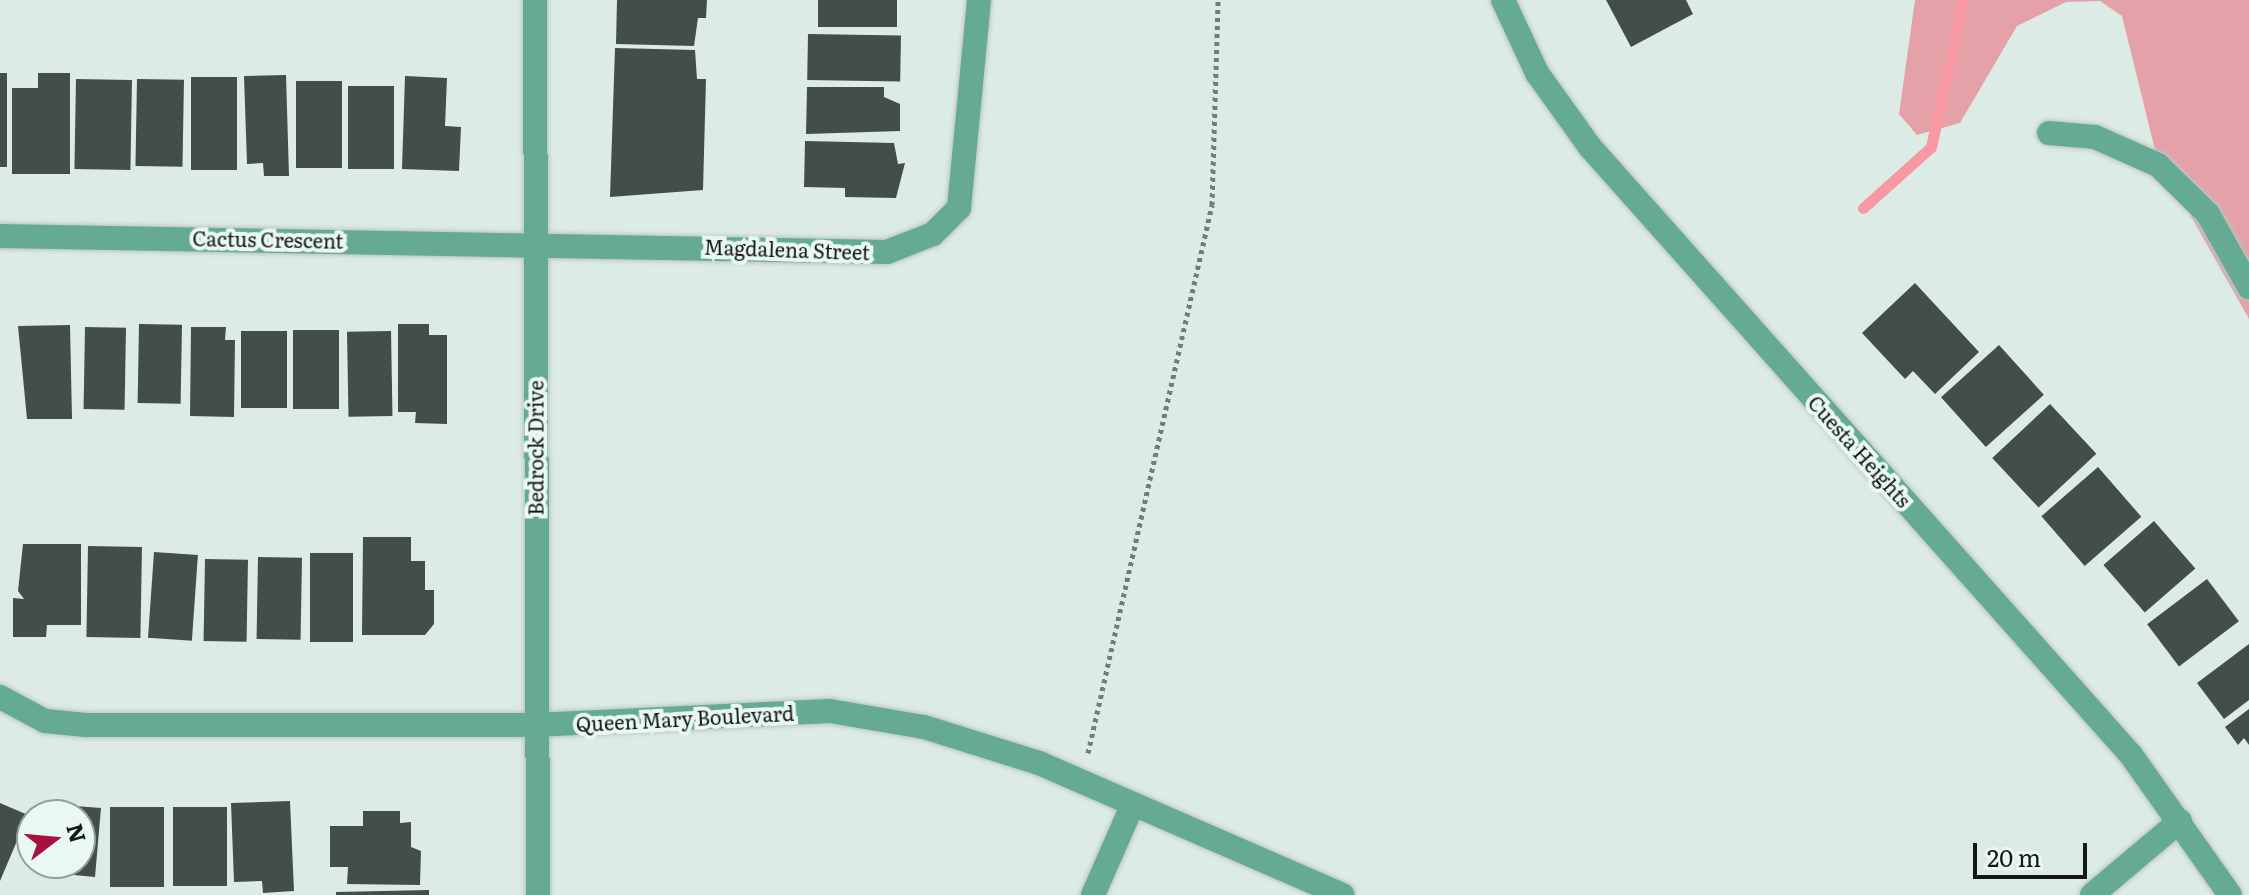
<!DOCTYPE html>
<html>
<head>
<meta charset="utf-8">
<style>
  body { margin:0 }
  #map { position:relative; width:2249px; height:895px; overflow:hidden; background:#ddebe6; font-family:Literata,serif }
  div>[style] { position:absolute }
  .green>* { inset:0; background:#e4a2a8 }
  .stream>* { height:11px; margin:-5.5px; padding:0 5.5px; transform-origin:5.5px; border-radius:5.5px; background:#f798a2 }
  .building>* { inset:0; background:#434e4a; transform-origin:0 0 }
  .path>* { height:5px; margin-top:-2.5px; transform-origin:0; background:repeating-linear-gradient(90deg,#737c79 0 4px,transparent 0 8px) }
  .roads { filter:drop-shadow(0 0 2px #b9c5c1) drop-shadow(0 0 2px #b9c5c1) }
  .street>* { height:24px; margin:-12px; padding:0 12px; transform-origin:12px; border-radius:12px; background:#64aa94 }
  span { translate:-50% -50%; white-space:nowrap; text-align:center; line-height:1.15; -webkit-text-stroke:8px #eaf8f3; paint-order:stroke }
  .street-label { font-size:20px; color:#131816 }
  .north { position:absolute; left:16px; top:799px; width:80px; height:80px; box-sizing:border-box; background:#eaf8f3; border:2px solid #949e9b; border-radius:50%; rotate:74deg; font-size:22px; font-weight:700; line-height:32px; text-align:center; color:#131816 }
  .north::after { content:''; display:block; margin:auto; width:28px; height:36px; background:#a8113d; clip-path:polygon(50% 0,100% 100%,50% 72%,0 100%) }
  .scale { position:absolute; left:1973px; top:843px; width:114px; height:36px; box-sizing:border-box; border:4px solid #131816; border-top:0; padding-left:10px; font-size:24px; line-height:28px; white-space:nowrap; color:#131816; -webkit-text-stroke:6px #eaf8f3; paint-order:stroke }
</style>
</head>
<body>
<div id="map">
  <div class="green">
    <i style="clip-path:polygon(1915px 0,2249px 0,2249px 319px,2156px 154px,2122px 16px,2100px 1px,2066px 2px,2017px 26px,1960px 123px,1917px 135px,1899px 114px)"></i>
  </div>
  <div class="stream">
    <i style="left:1863px;top:208px;width:91px;rotate:-41.9deg"></i>
    <i style="left:1931px;top:147px;width:150px;rotate:-77.7deg"></i>
  </div>
  <div class="building">
    <i style="clip-path:polygon(617px 0,707px 0,706px 18px,698px 18px,694px 46px,616px 44px)"></i>
    <i style="left:818px;top:0;width:79px;height:27px"></i>
    <i style="clip-path:polygon(1606px 0,1686px 0,1693px 14px,1631px 47px)"></i>
    <i style="left:808px;top:34px;width:93px;height:46px;rotate:1deg"></i>
    <i style="clip-path:polygon(615px 48px,695px 50px,697px 79px,706px 79px,703px 190px,610px 197px)"></i>
    <i style="left:0;top:73px;width:7px;height:94px"></i>
    <i style="clip-path:polygon(38px 73px,70px 73px,70px 174px,12px 174px,12px 88px,38px 88px)"></i>
    <i style="clip-path:polygon(286px 75px,289px 176px,264px 176px,263px 163px,247px 164px,244px 76px)"></i>
    <i style="clip-path:polygon(405px 76px,447px 78px,445px 126px,461px 127px,459px 171px,402px 169px)"></i>
    <i style="left:191px;top:77px;width:46px;height:93px"></i>
    <i style="left:76px;top:79px;width:56px;height:90px;rotate:1deg"></i>
    <i style="left:137px;top:79px;width:47px;height:87px;rotate:1deg"></i>
    <i style="left:296px;top:81px;width:46px;height:87px"></i>
    <i style="left:348px;top:86px;width:46px;height:83px"></i>
    <i style="clip-path:polygon(807px 87px,884px 87px,884px 97px,900px 104px,900px 131px,806px 134px)"></i>
    <i style="clip-path:polygon(805px 141px,894px 143px,898px 164px,905px 163px,896px 198px,845px 197px,845px 188px,804px 187px)"></i>
    <i style="clip-path:polygon(1915px 283px,1979px 352px,1935px 394px,1913px 371px,1905px 379px,1862px 333px)"></i>
    <i style="left:139px;top:324px;width:43px;height:79px;rotate:1deg"></i>
    <i style="clip-path:polygon(398px 324px,429px 324px,429px 335px,447px 335px,447px 424px,415px 423px,416px 412px,398px 412px)"></i>
    <i style="clip-path:polygon(70px 325px,72px 419px,27px 419px,18px 326px)"></i>
    <i style="left:85px;top:327px;width:41px;height:82px;rotate:1deg"></i>
    <i style="clip-path:polygon(191px 327px,226px 327px,225px 340px,235px 340px,234px 417px,190px 416px)"></i>
    <i style="left:293px;top:330px;width:46px;height:79px"></i>
    <i style="left:241px;top:331px;width:46px;height:77px"></i>
    <i style="left:391px;top:331px;width:85px;height:44px;rotate:89deg"></i>
    <i style="left:1999px;top:345px;width:67px;height:78px;rotate:48deg"></i>
    <i style="left:2050px;top:404px;width:68px;height:79px;rotate:47deg"></i>
    <i style="left:2098px;top:467px;width:66px;height:75px;rotate:49deg"></i>
    <i style="left:2154px;top:521px;width:63px;height:67px;rotate:49deg"></i>
    <i style="clip-path:polygon(363px 537px,411px 537px,411px 561px,425px 561px,425px 590px,434px 590px,434px 624px,425px 635px,362px 635px)"></i>
    <i style="clip-path:polygon(23px 544px,81px 544px,81px 625px,47px 625px,46px 637px,13px 637px,13px 598px,24px 599px,18px 591px)"></i>
    <i style="left:88px;top:546px;width:54px;height:91px;rotate:1deg"></i>
    <i style="left:154px;top:552px;width:44px;height:86px;rotate:4deg"></i>
    <i style="left:310px;top:553px;width:43px;height:89px"></i>
    <i style="left:258px;top:557px;width:44px;height:82px;rotate:1deg"></i>
    <i style="left:205px;top:559px;width:43px;height:82px;rotate:1deg"></i>
    <i style="left:2207px;top:579px;width:53px;height:75px;rotate:53deg"></i>
    <i style="clip-path:polygon(2249px 644px,2249px 700px,2224px 719px,2197px 683px)"></i>
    <i style="clip-path:polygon(2249px 709px,2249px 745px,2244px 738px,2238px 745px,2225px 727px)"></i>
    <i style="clip-path:polygon(290px 801px,294px 891px,263px 893px,262px 881px,234px 882px,231px 803px)"></i>
    <i style="clip-path:polygon(0 803px,28px 815px,0 881px)"></i>
    <i style="clip-path:polygon(48px 804px,101px 808px,95px 877px,42px 872px,43px 863px,80px 863px,80px 815px,47px 815px)"></i>
    <i style="left:110px;top:807px;width:54px;height:80px"></i>
    <i style="left:173px;top:807px;width:54px;height:79px"></i>
    <i style="clip-path:polygon(363px 811px,400px 811px,400px 823px,411px 822px,411px 847px,421px 851px,420px 885px,347px 884px,348px 867px,330px 867px,330px 826px,363px 826px)"></i>
    <i style="clip-path:polygon(429px 890px,429px 895px,336px 895px,336px 892px)"></i>
  </div>
  <div class="path">
    <i style="left:1088px;top:753px;width:562px;rotate:-77.25deg"></i>
    <i style="left:1212px;top:205px;width:205px;rotate:-88.3deg"></i>
  </div>
  <div class="roads">
    <div class="street">
      <i style="left:535px;top:0;width:895px;rotate:89.81deg"></i>
      <i style="left:1503px;top:0;width:81px;rotate:65deg"></i>
      <i style="left:1537px;top:73px;width:91px;rotate:54.4deg"></i>
      <i style="left:1590px;top:147px;width:814px;rotate:48.34deg"></i>
      <i style="left:2131px;top:755px;width:171px;rotate:54.7deg"></i>
      <i style="left:2049px;top:133px;width:46px;rotate:5deg"></i>
      <i style="left:2095px;top:137px;width:69px;rotate:24deg"></i>
      <i style="left:2158px;top:165px;width:70px;rotate:44.4deg"></i>
      <i style="left:2208px;top:214px;width:84px;rotate:60.7deg"></i>
      <i style="left:0;top:236px;width:887px;rotate:1.03deg"></i>
      <i style="left:887px;top:252px;width:49px;rotate:-21.4deg"></i>
      <i style="left:933px;top:234px;width:37px;rotate:-45deg"></i>
      <i style="left:959px;top:208px;width:209px;rotate:-84.5deg"></i>
      <i style="left:0;top:697px;width:51px;rotate:28.1deg"></i>
      <i style="left:45px;top:721px;width:41px;rotate:5.6deg"></i>
      <i style="left:86px;top:725px;width:448px"></i>
      <i style="left:534px;top:725px;width:296px;rotate:-2.7deg"></i>
      <i style="left:830px;top:711px;width:95px;rotate:9.7deg"></i>
      <i style="left:924px;top:727px;width:121px;rotate:17.4deg"></i>
      <i style="left:1039px;top:763px;width:331px;rotate:23.5deg"></i>
      <i style="left:1093px;top:895px;width:99px;rotate:-66.3deg"></i>
      <i style="left:2092px;top:895px;width:115px;rotate:-40.1deg"></i>
    </div>
  </div>
  <div class="street-label">
    <span style="left:268px;top:239px;rotate:1deg">Cactus Crescent</span>
    <span style="left:787px;top:249px;rotate:2deg">Magdalena Street</span>
    <span style="left:535px;top:448px;rotate:-90deg">Bedrock Drive</span>
    <span style="left:1860px;top:451px;rotate:48deg">Cuesta Heights</span>
    <span style="left:685px;top:718px;rotate:-3deg">Queen Mary Boulevard</span>
  </div>
  <div class="north">N</div>
  <div class="scale">20 m</div>
</div>
</body>
</html>
